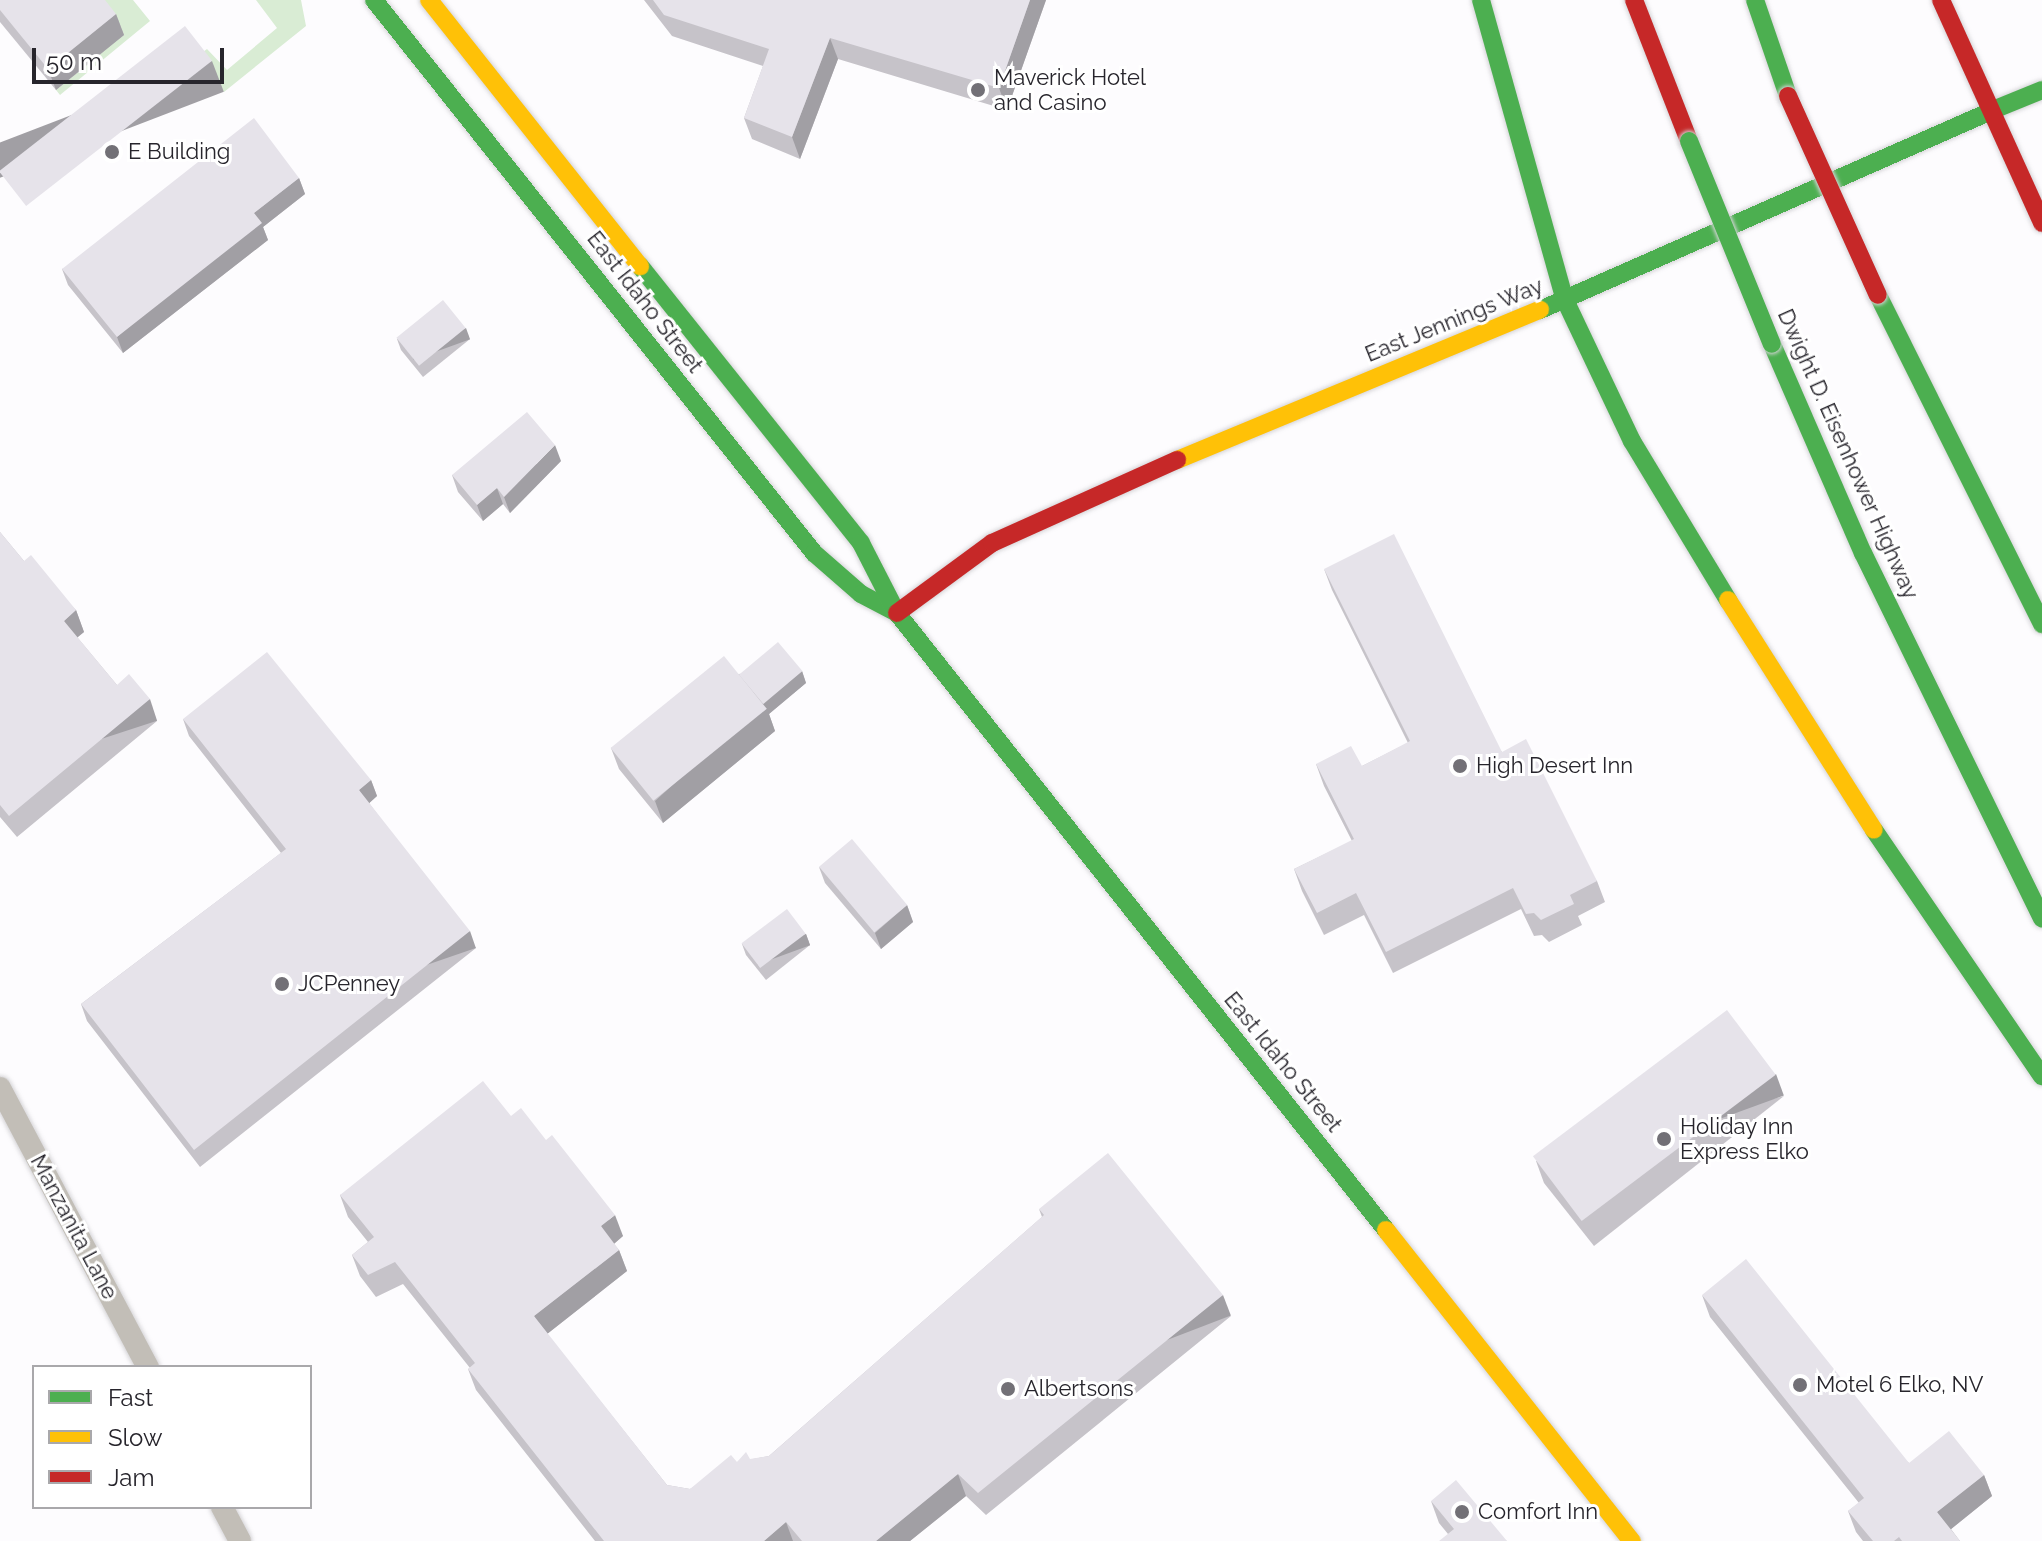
<!DOCTYPE html>
<html>
<head>
<meta charset="utf-8">
<style>
  body { margin:0 }
  #map { position:relative; width:2042px; height:1541px; overflow:hidden; background:#fdfcfe; font-family:Raleway,sans-serif }
  div>[style] { position:absolute }
  .green>* { inset:0; background:#d9ecd4 }
  .roads { filter:drop-shadow(0 0 2px #d6d5d8) drop-shadow(0 0 2px #d6d5d8) }
  .street>* { height:22px; margin:-11px; padding:0 11px; transform-origin:11px; border-radius:11px; background:#c2beb7 }
  .fast>* { height:18px; margin:-9px; padding:0 9px; transform-origin:9px; border-radius:9px; background:#4caf50 }
  .slow>* { height:18px; margin:-9px; padding:0 9px; transform-origin:9px; border-radius:9px; background:#ffc107 }
  .jam>* { height:18px; margin:-9px; padding:0 9px; transform-origin:9px; border-radius:9px; background:#c62828 }
  .bridges { filter:drop-shadow(0 0 2px #d6d5d8) drop-shadow(0 0 2px #d6d5d8) }
  .fast-bridge>* { height:18px; margin:-9px; padding:0 9px; transform-origin:9px; border-radius:9px; background:#4caf50 }
  .jam-bridge>* { height:18px; margin:-9px; padding:0 9px; transform-origin:9px; border-radius:9px; background:#c62828 }
  .wall>* { inset:0; background:#c6c3c9 }
  .shaded-wall>* { inset:0; background:#a19fa4; transform-origin:0 0 }
  .building>* { inset:0; background:#e6e3ea; transform-origin:0 0 }
  .dots>* { width:22px; height:22px; translate:-50% -50%; box-sizing:border-box; border:4px solid #fff; border-radius:50% }
  span { translate:-50% -50%; white-space:nowrap; text-align:center; line-height:1.15; -webkit-text-stroke:6px #fff; paint-order:stroke }
  .poi-label { font-size:22px; color:#27252c }
  .left { translate:0 -50%; text-align:left }
  .street-label { font-size:22px; color:#27252c }
  .legend { position:absolute; left:32px; top:1365px; width:280px; height:144px; box-sizing:border-box; background:#fff; border:2px solid #a9a8ab; margin:0; padding:10px 14px; list-style:none; font-size:24px; color:#27252c }
  .legend li { display:flex; align-items:center; gap:16px; height:40px }
  .legend b { width:40px; border:2px solid #a9a8ab }
  .scale { position:absolute; left:32px; top:48px; width:192px; height:36px; box-sizing:border-box; border:4px solid #27252c; border-top:0; padding-left:10px; font-size:24px; line-height:28px; white-space:nowrap; color:#27252c; -webkit-text-stroke:6px #fff; paint-order:stroke }
</style>
</head>
<body>
<div id="map">
  <div class="green">
    <i style="clip-path:polygon(95px 0,133px 0,150px 21px,60px 95px,56px 90px,123px 35px)"></i>
    <i style="clip-path:polygon(256px 0,301px 0,306px 26px,224px 92px,196px 57px,207px 49px,227px 70px,277px 28px)"></i>
  </div>
  <div class="roads">
    <div class="street">
      <i style="left:0;top:1088px;width:316px;rotate:62.1deg"></i>
      <i style="left:222px;top:1507px;width:38px;rotate:62deg"></i>
    </div>
    <div class="fast">
      <i style="left:374px;top:0;width:707px;rotate:51.49deg"></i>
      <i style="left:814px;top:553px;width:62px;rotate:41.1deg"></i>
      <i style="left:861px;top:594px;width:41px;rotate:27.8deg"></i>
      <i style="left:1481px;top:0;width:312px;rotate:74.4deg"></i>
      <i style="left:1565px;top:300px;width:156px;rotate:64.6deg"></i>
      <i style="left:1632px;top:441px;width:186px;rotate:58.9deg"></i>
      <i style="left:1755px;top:0;width:102px;rotate:71deg"></i>
      <i style="left:1993px;top:110px;width:53px;rotate:-22.2deg"></i>
      <i style="left:640px;top:266px;width:354px;rotate:51.4deg"></i>
      <i style="left:861px;top:543px;width:79px;rotate:62.8deg"></i>
      <i style="left:1878px;top:295px;width:368px;rotate:63.5deg"></i>
      <i style="left:1540px;top:310px;width:495px;rotate:-23.8deg"></i>
      <i style="left:1772px;top:344px;width:228px;rotate:66.5deg"></i>
      <i style="left:1863px;top:553px;width:407px;rotate:63.9deg"></i>
      <i style="left:897px;top:613px;width:787px;rotate:51.6deg"></i>
      <i style="left:1874px;top:830px;width:298px;rotate:55.7deg"></i>
    </div>
    <div class="slow">
      <i style="left:429px;top:0;width:340px;rotate:51.6deg"></i>
      <i style="left:1177px;top:460px;width:393px;rotate:-22.5deg"></i>
      <i style="left:1728px;top:600px;width:272px;rotate:57.6deg"></i>
      <i style="left:1386px;top:1230px;width:397px;rotate:51.7deg"></i>
    </div>
    <div class="jam">
      <i style="left:1634px;top:0;width:151px;rotate:68.7deg"></i>
      <i style="left:1941px;top:0;width:245px;rotate:65.6deg"></i>
      <i style="left:897px;top:613px;width:118px;rotate:-36.4deg"></i>
      <i style="left:992px;top:543px;width:203px;rotate:-24.2deg"></i>
    </div>
  </div>
  <div class="bridges">
    <div class="fast-bridge">
      <i style="left:1689px;top:141px;width:219px;rotate:67.8deg"></i>
    </div>
    <div class="jam-bridge">
      <i style="left:1788px;top:96px;width:218px;rotate:65.7deg"></i>
    </div>
  </div>
  <div class="wall">
    <i style="clip-path:polygon(0 0,116px 14px,124px 35px,56px 90px,0 22px)"></i>
    <i style="clip-path:polygon(644px 0,1046px 0,1007px 110px,838px 59px,800px 159px,752px 139px,744px 118px,763px 66px,672px 36px)"></i>
    <i style="clip-path:polygon(299px 178px,305px 194px,263px 227px,268px 240px,123px 353px,68px 285px,62px 269px)"></i>
    <i style="clip-path:polygon(397px 339px,470px 339px,423px 377px,401px 350px)"></i>
    <i style="clip-path:polygon(561px 461px,510px 513px,503px 504px,483px 521px,458px 492px,452px 475px)"></i>
    <i style="clip-path:polygon(0 532px,24px 561px,76px 610px,84px 632px,77px 637px,117px 685px,157px 721px,17px 837px,0 817px)"></i>
    <i style="clip-path:polygon(1324px 569px,1502px 752px,1597px 881px,1605px 902px,1578px 916px,1582px 925px,1549px 942px,1542px 935px,1534px 936px,1521px 909px,1393px 973px,1364px 915px,1324px 935px,1302px 891px,1294px 869px,1352px 841px,1324px 786px,1316px 764px,1362px 766px,1408px 743px,1332px 590px)"></i>
    <i style="clip-path:polygon(802px 671px,806px 683px,769px 714px,775px 731px,663px 823px,619px 769px,611px 748px,738px 674px)"></i>
    <i style="clip-path:polygon(183px 719px,371px 780px,377px 796px,369px 803px,476px 948px,200px 1167px,87px 1021px,81px 1004px,281px 853px,189px 736px)"></i>
    <i style="clip-path:polygon(819px 867px,907px 905px,913px 922px,881px 949px,825px 883px)"></i>
    <i style="clip-path:polygon(806px 934px,810px 945px,766px 980px,746px 955px,742px 944px)"></i>
    <i style="clip-path:polygon(1784px 1096px,1594px 1246px,1544px 1183px,1536px 1161px)"></i>
    <i style="clip-path:polygon(511px 1116px,623px 1236px,614px 1244px,619px 1250px,627px 1271px,547px 1334px,667px 1485px,690px 1489px,737px 1462px,769px 1456px,1042px 1217px,1039px 1209px,1231px 1316px,986px 1515px,966px 1496px,910px 1541px,595px 1541px,476px 1390px,468px 1369px,470px 1368px,403px 1284px,376px 1297px,360px 1276px,352px 1255px,368px 1242px,348px 1217px,340px 1195px)"></i>
    <i style="clip-path:polygon(1702px 1295px,1909px 1463px,1984px 1475px,1992px 1496px,1951px 1529px,1960px 1541px,1863px 1541px,1856px 1532px,1848px 1511px,1859px 1503px,1710px 1317px)"></i>
    <i style="clip-path:polygon(1431px 1501px,1507px 1541px,1448px 1534px,1439px 1523px)"></i>
  </div>
  <div class="shaded-wall">
    <i style="clip-path:polygon(1030px 0,1046px 0,1007px 110px,999px 88px)"></i>
    <i style="clip-path:polygon(116px 14px,124px 35px,56px 90px,48px 69px)"></i>
    <i style="clip-path:polygon(830px 38px,838px 59px,800px 159px,792px 137px)"></i>
    <i style="left:212px;top:61px;width:33px;height:270px;rotate:69deg"></i>
    <i style="clip-path:polygon(299px 178px,305px 194px,263px 227px,268px 240px,123px 353px,117px 337px,254px 213px)"></i>
    <i style="left:466px;top:328px;width:12px;height:60px;rotate:70deg"></i>
    <i style="clip-path:polygon(555px 445px,561px 461px,510px 513px,504px 497px)"></i>
    <i style="clip-path:polygon(497px 488px,503px 504px,483px 521px,477px 505px)"></i>
    <i style="clip-path:polygon(76px 610px,84px 632px,72px 642px,64px 621px)"></i>
    <i style="clip-path:polygon(802px 671px,806px 683px,769px 714px,775px 731px,663px 823px,655px 801px,760px 706px)"></i>
    <i style="left:150px;top:699px;width:23px;height:183px;rotate:72deg"></i>
    <i style="clip-path:polygon(371px 780px,377px 796px,365px 807px,359px 790px)"></i>
    <i style="clip-path:polygon(907px 905px,913px 922px,881px 949px,875px 933px)"></i>
    <i style="left:470px;top:931px;width:18px;height:352px;rotate:71deg"></i>
    <i style="left:806px;top:934px;width:12px;height:56px;rotate:70deg"></i>
    <i style="left:1776px;top:1074px;width:23px;height:242px;rotate:70deg"></i>
    <i style="clip-path:polygon(615px 1215px,623px 1236px,609px 1248px,601px 1226px)"></i>
    <i style="clip-path:polygon(619px 1250px,627px 1271px,542px 1338px,534px 1316px)"></i>
    <i style="left:1223px;top:1295px;width:22px;height:315px;rotate:69deg"></i>
    <i style="clip-path:polygon(958px 1474px,966px 1496px,910px 1541px,876px 1541px)"></i>
    <i style="clip-path:polygon(1984px 1475px,1992px 1496px,1945px 1534px,1937px 1512px)"></i>
    <i style="clip-path:polygon(786px 1522px,793px 1541px,764px 1541px)"></i>
  </div>
  <div class="building">
    <i style="clip-path:polygon(0 0,105px 0,116px 14px,48px 69px,0 10px)"></i>
    <i style="clip-path:polygon(653px 0,1030px 0,999px 88px,830px 38px,792px 137px,744px 118px,769px 49px,664px 15px)"></i>
    <i style="left:185px;top:26px;width:44px;height:236px;rotate:52deg"></i>
    <i style="clip-path:polygon(254px 118px,299px 178px,254px 213px,262px 223px,117px 337px,62px 269px)"></i>
    <i style="left:443px;top:300px;width:36px;height:60px;rotate:51deg"></i>
    <i style="clip-path:polygon(527px 412px,555px 445px,504px 497px,497px 488px,477px 505px,452px 475px)"></i>
    <i style="clip-path:polygon(0 532px,24px 561px,31px 555px,76px 610px,64px 621px,117px 685px,129px 674px,150px 699px,9px 816px,0 805px)"></i>
    <i style="clip-path:polygon(1394px 534px,1502px 752px,1526px 739px,1597px 881px,1570px 895px,1574px 904px,1541px 920px,1534px 913px,1526px 914px,1513px 888px,1386px 952px,1356px 893px,1317px 913px,1294px 869px,1354px 839px,1316px 764px,1351px 746px,1362px 766px,1410px 741px,1324px 569px)"></i>
    <i style="left:778px;top:642px;width:38px;height:51px;rotate:50deg"></i>
    <i style="clip-path:polygon(267px 652px,371px 780px,359px 790px,470px 931px,194px 1150px,81px 1004px,286px 849px,183px 719px)"></i>
    <i style="left:724px;top:656px;width:68px;height:146px;rotate:51deg"></i>
    <i style="left:852px;top:839px;width:86px;height:43px;rotate:50deg"></i>
    <i style="left:787px;top:909px;width:31px;height:57px;rotate:53deg"></i>
    <i style="left:1727px;top:1010px;width:81px;height:243px;rotate:53deg"></i>
    <i style="clip-path:polygon(483px 1081px,511px 1116px,521px 1108px,546px 1140px,552px 1135px,615px 1215px,601px 1226px,619px 1250px,534px 1316px,667px 1485px,690px 1489px,731px 1455px,737px 1462px,746px 1452px,750px 1459px,769px 1456px,1044px 1215px,1039px 1209px,1108px 1153px,1223px 1295px,978px 1493px,958px 1474px,876px 1541px,802px 1541px,786px 1522px,764px 1541px,604px 1541px,468px 1369px,475px 1363px,395px 1262px,368px 1275px,352px 1255px,374px 1237px,340px 1195px)"></i>
    <i style="clip-path:polygon(1746px 1259px,1909px 1463px,1949px 1431px,1984px 1475px,1937px 1512px,1960px 1541px,1902px 1541px,1899px 1537px,1894px 1541px,1873px 1541px,1848px 1511px,1864px 1498px,1702px 1295px)"></i>
    <i style="clip-path:polygon(1456px 1480px,1507px 1541px,1439px 1541px,1454px 1529px,1431px 1501px)"></i>
  </div>
  <div class="dots">
    <i style="left:978px;top:90px;background:#727076"></i>
    <i style="left:112px;top:152px;background:#727076"></i>
    <i style="left:1460px;top:766px;background:#727076"></i>
    <i style="left:282px;top:984px;background:#727076"></i>
    <i style="left:1664px;top:1139px;background:#727076"></i>
    <i style="left:1800px;top:1385px;background:#727076"></i>
    <i style="left:1008px;top:1389px;background:#727076"></i>
    <i style="left:1462px;top:1512px;background:#727076"></i>
  </div>
  <div class="poi-label">
    <span class="left" style="left:994px;top:90px">Maverick Hotel<br>and Casino</span>
    <span class="left" style="left:128px;top:152px">E Building</span>
    <span class="left" style="left:1476px;top:766px">High Desert Inn</span>
    <span class="left" style="left:298px;top:984px">JCPenney</span>
    <span class="left" style="left:1680px;top:1139px">Holiday Inn<br>Express Elko</span>
    <span class="left" style="left:1816px;top:1385px">Motel 6 Elko, NV</span>
    <span class="left" style="left:1024px;top:1389px">Albertsons</span>
    <span class="left" style="left:1478px;top:1512px">Comfort Inn</span>
  </div>
  <div class="street-label">
    <span style="left:645px;top:302px;rotate:52deg">East Idaho Street</span>
    <span style="left:1454px;top:320px;rotate:-22deg">East Jennings Way</span>
    <span style="left:1848px;top:454px;rotate:66deg">Dwight D. Eisenhower Highway</span>
    <span style="left:1283px;top:1062px;rotate:51deg">East Idaho Street</span>
    <span style="left:74px;top:1227px;rotate:62deg">Manzanita Lane</span>
  </div>
  <ul class="legend">
  <li><b style="height:10px;background:#4caf50"></b>Fast</li>
  <li><b style="height:10px;background:#ffc107"></b>Slow</li>
  <li><b style="height:10px;background:#c62828"></b>Jam</li>
  </ul>
  <div class="scale">50 m</div>
</div>
</body>
</html>
